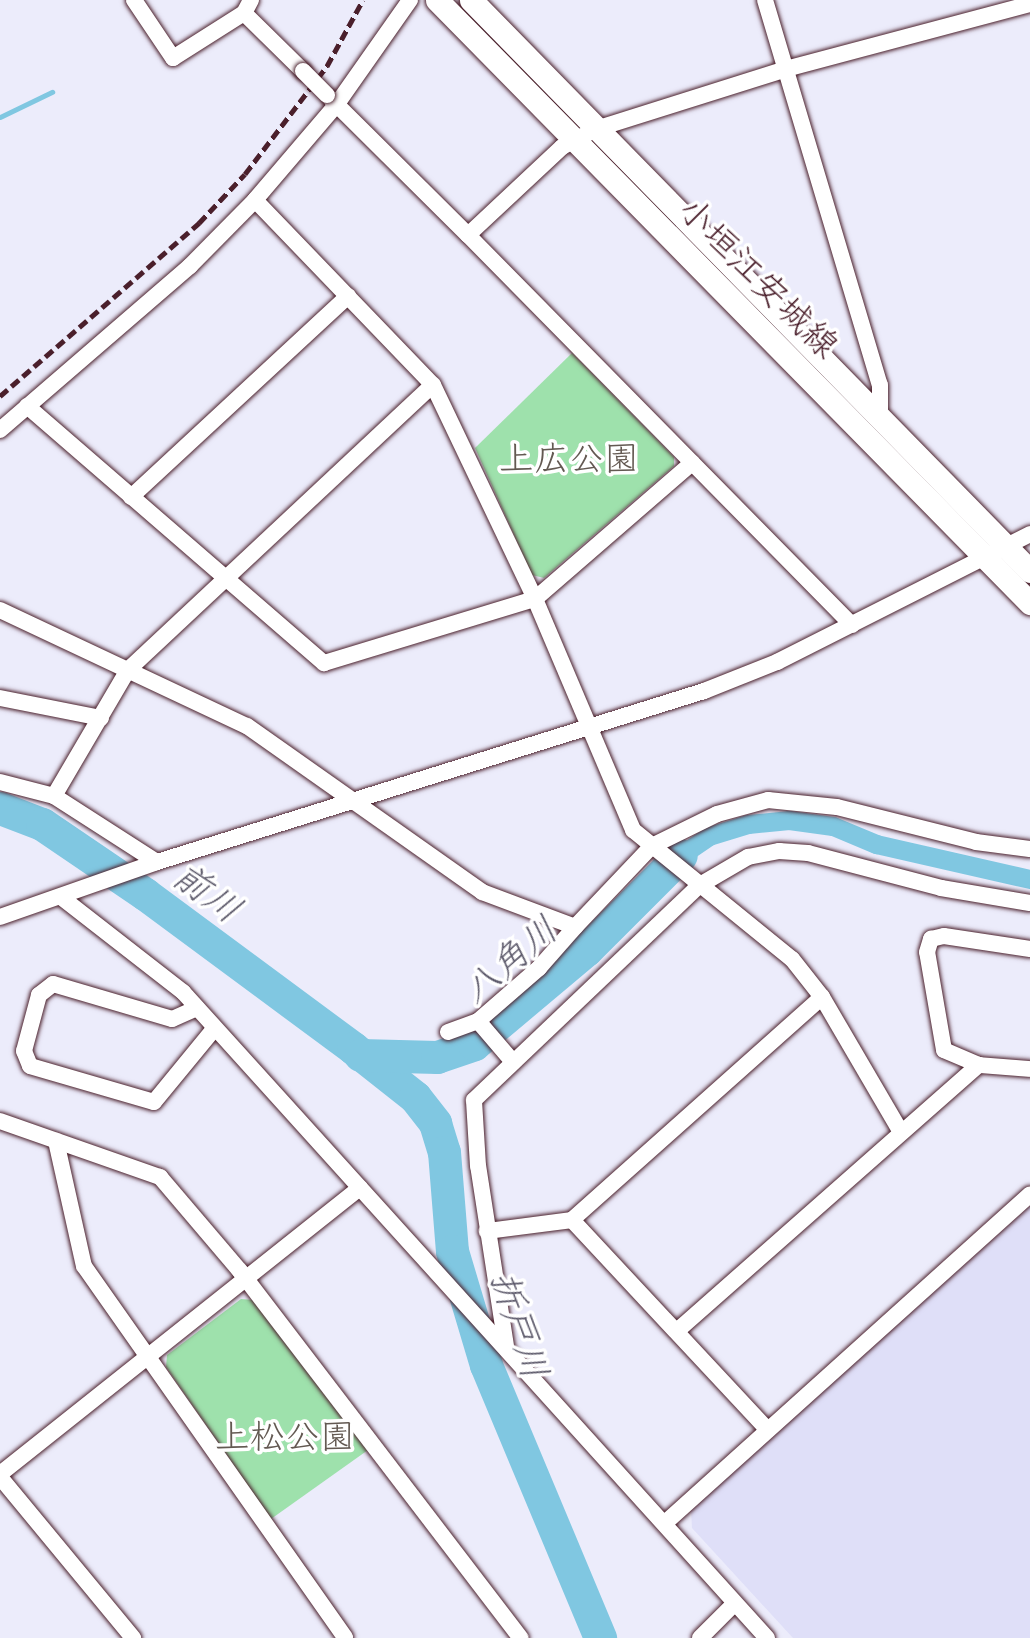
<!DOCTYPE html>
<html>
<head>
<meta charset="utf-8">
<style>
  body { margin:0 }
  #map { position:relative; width:1030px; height:1638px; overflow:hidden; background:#ececfb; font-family:Caveat,"Klee One",sans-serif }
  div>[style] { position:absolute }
  .built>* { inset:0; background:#dfdff8 }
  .green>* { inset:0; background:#9ee1ac }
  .stream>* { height:5px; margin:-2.5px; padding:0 2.5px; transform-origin:2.5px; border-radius:2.5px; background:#80c7e1 }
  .canal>* { height:19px; margin:-9.5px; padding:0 9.5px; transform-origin:9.5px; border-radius:9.5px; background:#80c7e1 }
  .river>* { height:33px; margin:-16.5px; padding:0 16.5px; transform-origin:16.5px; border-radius:16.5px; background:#80c7e1 }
  .roads { filter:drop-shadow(0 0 2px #4a1f2b) drop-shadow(0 0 2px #4a1f2b) }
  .minor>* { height:16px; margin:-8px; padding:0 8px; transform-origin:8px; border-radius:8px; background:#fff }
  .secondary>* { height:23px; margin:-11.5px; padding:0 11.5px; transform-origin:11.5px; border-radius:11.5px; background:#fff }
  .rail>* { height:5px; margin-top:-2.5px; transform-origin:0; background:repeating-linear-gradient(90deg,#4a1f2b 0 10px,transparent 0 15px) }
  .bridges { filter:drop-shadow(0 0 2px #4a1f2b) drop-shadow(0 0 2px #4a1f2b) }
  .minor-bridge>* { height:16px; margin:-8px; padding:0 8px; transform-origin:8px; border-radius:8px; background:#fff }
  span { translate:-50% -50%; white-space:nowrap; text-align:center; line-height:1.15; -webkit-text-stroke:7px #fff; paint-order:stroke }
  .street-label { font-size:35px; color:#4a1f2b }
  .park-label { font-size:35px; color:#635952 }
  .water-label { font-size:37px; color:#5d5a6b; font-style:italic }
</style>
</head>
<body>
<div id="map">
  <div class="built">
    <i style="clip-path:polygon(1030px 1206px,1030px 1638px,793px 1638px,692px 1528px,691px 1510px)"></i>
  </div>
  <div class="green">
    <i style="clip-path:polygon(572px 353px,674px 457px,674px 466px,544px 578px,532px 575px,475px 448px)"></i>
    <i style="clip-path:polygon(241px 1299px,254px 1300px,368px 1450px,271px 1519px,166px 1367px,167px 1355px)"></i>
  </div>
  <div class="stream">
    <i style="left:0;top:117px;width:58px;rotate:-25.7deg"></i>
  </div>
  <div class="canal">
    <i style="left:681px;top:855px;width:34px;rotate:-34deg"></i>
    <i style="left:709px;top:836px;width:41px;rotate:-17.1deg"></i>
    <i style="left:748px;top:824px;width:41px;rotate:-5.6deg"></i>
    <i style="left:789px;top:820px;width:44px;rotate:7.8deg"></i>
    <i style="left:833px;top:826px;width:47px;rotate:22.7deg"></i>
    <i style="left:876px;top:844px;width:158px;rotate:12.8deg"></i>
  </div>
  <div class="river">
    <i style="left:0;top:808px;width:45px;rotate:20.9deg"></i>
    <i style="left:42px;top:824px;width:125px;rotate:34.2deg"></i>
    <i style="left:145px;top:894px;width:259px;rotate:36.5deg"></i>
    <i style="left:353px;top:1048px;width:79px;rotate:38.3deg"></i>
    <i style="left:415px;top:1097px;width:33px;rotate:52deg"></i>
    <i style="left:435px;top:1123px;width:30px;rotate:73deg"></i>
    <i style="left:444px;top:1152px;width:99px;rotate:85.4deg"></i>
    <i style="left:452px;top:1251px;width:119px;rotate:73.4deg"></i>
    <i style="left:486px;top:1365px;width:296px;rotate:67.3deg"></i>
    <i style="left:360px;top:1055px;width:77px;rotate:1.5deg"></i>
    <i style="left:437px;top:1057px;width:39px;rotate:-19deg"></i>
    <i style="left:474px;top:1044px;width:146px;rotate:-40deg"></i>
    <i style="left:586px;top:950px;width:134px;rotate:-45deg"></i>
  </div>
  <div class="roads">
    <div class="minor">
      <i style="left:134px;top:0;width:70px;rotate:56.1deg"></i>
      <i style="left:173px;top:58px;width:84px;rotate:-32.4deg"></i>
      <i style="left:251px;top:0;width:15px;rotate:118deg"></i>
      <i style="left:244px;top:13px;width:83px;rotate:44.5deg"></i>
      <i style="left:410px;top:0;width:127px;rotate:125.1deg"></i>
      <i style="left:337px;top:104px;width:126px;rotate:130.5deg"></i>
      <i style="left:255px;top:200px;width:257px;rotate:46.1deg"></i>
      <i style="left:433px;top:385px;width:237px;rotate:64.5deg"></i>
      <i style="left:535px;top:599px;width:251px;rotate:67deg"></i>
      <i style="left:633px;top:830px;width:205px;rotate:39.1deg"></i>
      <i style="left:792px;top:959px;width:48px;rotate:51.7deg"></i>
      <i style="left:822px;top:997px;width:335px;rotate:138.3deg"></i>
      <i style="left:572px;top:1220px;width:86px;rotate:172.6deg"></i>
      <i style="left:765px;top:0;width:402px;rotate:73.4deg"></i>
      <i style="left:880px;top:385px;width:34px;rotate:90deg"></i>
      <i style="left:331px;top:99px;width:193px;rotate:44.8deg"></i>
      <i style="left:27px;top:406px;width:393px;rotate:40.9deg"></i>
      <i style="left:324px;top:663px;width:220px;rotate:-16.9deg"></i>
      <i style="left:535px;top:599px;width:208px;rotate:-40.9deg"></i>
      <i style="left:0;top:430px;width:251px;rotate:-40.8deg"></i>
      <i style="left:190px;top:266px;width:93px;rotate:-45.4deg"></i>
      <i style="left:131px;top:497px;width:296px;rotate:-42.8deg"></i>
      <i style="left:0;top:610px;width:273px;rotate:25.2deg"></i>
      <i style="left:247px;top:726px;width:288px;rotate:35.2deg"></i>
      <i style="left:482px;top:892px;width:99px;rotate:20.6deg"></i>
      <i style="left:575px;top:927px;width:112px;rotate:-46.5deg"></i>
      <i style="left:652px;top:846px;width:72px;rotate:-26.2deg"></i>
      <i style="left:717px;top:814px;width:53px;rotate:-15.4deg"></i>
      <i style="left:768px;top:800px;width:69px;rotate:5.8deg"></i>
      <i style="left:837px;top:807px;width:143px;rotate:14.1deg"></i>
      <i style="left:976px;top:842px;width:54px;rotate:7.4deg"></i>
      <i style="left:852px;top:625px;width:547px;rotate:-134.56deg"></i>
      <i style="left:468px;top:235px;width:129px;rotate:-43.1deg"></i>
      <i style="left:562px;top:147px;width:38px;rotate:-28deg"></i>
      <i style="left:596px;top:129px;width:199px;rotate:-17.5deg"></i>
      <i style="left:786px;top:69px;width:253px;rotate:-14.9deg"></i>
      <i style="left:0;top:698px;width:103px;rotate:11.2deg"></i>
      <i style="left:0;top:782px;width:56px;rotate:14.5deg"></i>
      <i style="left:54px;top:796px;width:146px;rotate:-59.6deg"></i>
      <i style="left:128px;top:670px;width:417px;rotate:-43.1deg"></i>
      <i style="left:54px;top:796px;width:122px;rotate:32.7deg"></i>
      <i style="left:61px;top:897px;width:155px;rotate:37.9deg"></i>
      <i style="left:183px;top:992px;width:871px;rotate:47.89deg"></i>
      <i style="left:0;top:917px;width:166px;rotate:-19.3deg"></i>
      <i style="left:157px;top:862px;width:573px;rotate:-17.36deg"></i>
      <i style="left:704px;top:691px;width:79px;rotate:-21.7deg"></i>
      <i style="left:777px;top:662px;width:284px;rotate:-26.8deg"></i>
      <i style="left:822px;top:997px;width:156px;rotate:59.7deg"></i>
      <i style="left:197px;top:1008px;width:27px;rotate:156deg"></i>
      <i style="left:172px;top:1019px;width:124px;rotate:-163.6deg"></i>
      <i style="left:53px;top:984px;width:18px;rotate:142deg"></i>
      <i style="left:39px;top:995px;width:58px;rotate:105deg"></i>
      <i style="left:24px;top:1051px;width:16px;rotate:68deg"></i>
      <i style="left:30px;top:1066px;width:129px;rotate:16.2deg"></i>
      <i style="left:154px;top:1102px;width:94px;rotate:-50.6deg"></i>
      <i style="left:478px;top:1021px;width:54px;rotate:49.5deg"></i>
      <i style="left:448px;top:1032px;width:32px;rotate:-20deg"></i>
      <i style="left:478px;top:1021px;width:81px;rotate:-41deg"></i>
      <i style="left:539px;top:968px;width:55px;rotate:-48.7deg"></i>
      <i style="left:979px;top:1065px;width:38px;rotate:-157deg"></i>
      <i style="left:944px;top:1050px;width:99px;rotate:-99.8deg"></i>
      <i style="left:927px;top:952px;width:14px;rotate:-73deg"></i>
      <i style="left:931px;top:939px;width:13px;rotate:-13deg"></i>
      <i style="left:944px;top:936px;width:87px;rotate:8.6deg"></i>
      <i style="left:0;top:1121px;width:170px;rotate:19.3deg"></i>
      <i style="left:160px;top:1177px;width:123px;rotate:49.6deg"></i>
      <i style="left:240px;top:1271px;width:462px;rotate:52.6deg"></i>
      <i style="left:56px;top:1141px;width:128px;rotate:77.4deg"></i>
      <i style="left:84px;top:1266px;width:454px;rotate:54.9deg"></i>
      <i style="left:572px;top:1220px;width:287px;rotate:47deg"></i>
      <i style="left:678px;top:1330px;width:401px;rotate:-41.4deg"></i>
      <i style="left:979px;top:1065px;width:51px;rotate:4.5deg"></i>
      <i style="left:506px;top:1346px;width:182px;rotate:-98.8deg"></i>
      <i style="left:478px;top:1166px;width:66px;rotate:-93.5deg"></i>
      <i style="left:474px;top:1100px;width:312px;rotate:-43.6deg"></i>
      <i style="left:700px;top:885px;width:56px;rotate:-30.3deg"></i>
      <i style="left:748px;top:857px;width:32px;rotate:-11deg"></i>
      <i style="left:779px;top:851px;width:29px;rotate:4deg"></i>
      <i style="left:808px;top:853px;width:138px;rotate:14.7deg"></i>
      <i style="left:941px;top:888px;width:90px;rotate:9.6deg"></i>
      <i style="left:0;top:1474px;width:460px;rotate:-38.5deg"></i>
      <i style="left:0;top:1477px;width:209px;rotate:50.4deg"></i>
      <i style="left:665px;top:1523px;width:491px;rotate:-42deg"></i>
      <i style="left:700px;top:1638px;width:49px;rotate:-45deg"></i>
    </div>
    <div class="secondary">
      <i style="left:437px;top:0;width:846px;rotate:45.48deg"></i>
      <i style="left:471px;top:0;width:799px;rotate:45.61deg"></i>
    </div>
  </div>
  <div class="rail">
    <i style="left:0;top:396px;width:264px;rotate:-41deg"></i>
    <i style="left:199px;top:223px;width:67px;rotate:-46.8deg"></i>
    <i style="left:245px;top:174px;width:136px;rotate:-52.8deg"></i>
    <i style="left:327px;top:66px;width:75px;rotate:-61.4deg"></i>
  </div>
  <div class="bridges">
    <div class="minor-bridge">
      <i style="left:303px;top:71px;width:34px;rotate:45deg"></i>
    </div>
  </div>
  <div class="street-label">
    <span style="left:758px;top:278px;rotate:45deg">小垣江安城線</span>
  </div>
  <div class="park-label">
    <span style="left:569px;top:459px">上広公園</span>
    <span style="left:285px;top:1437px">上松公園</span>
  </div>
  <div class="water-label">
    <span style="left:207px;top:893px;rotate:36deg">前川</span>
    <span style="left:510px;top:960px;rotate:-40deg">八角川</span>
    <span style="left:519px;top:1325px;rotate:72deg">折戸川</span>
  </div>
</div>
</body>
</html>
